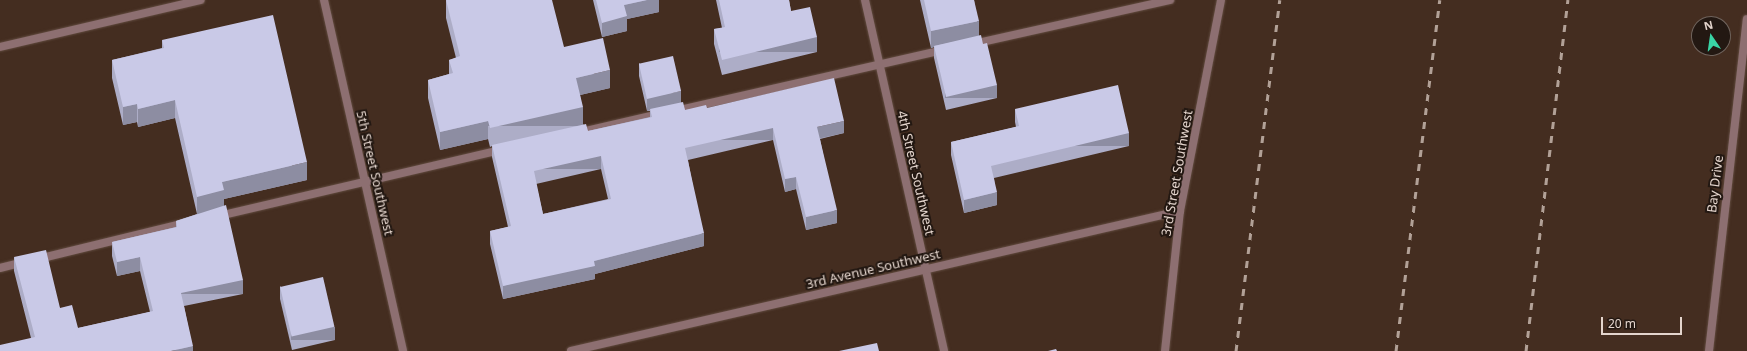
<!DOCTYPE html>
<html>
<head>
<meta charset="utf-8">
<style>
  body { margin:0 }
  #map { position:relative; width:1747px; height:351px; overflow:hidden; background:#442d20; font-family:"Noto Sans",sans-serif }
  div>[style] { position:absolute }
  .roads { filter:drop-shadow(0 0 1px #614b3f) drop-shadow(0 0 1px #614b3f) }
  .lane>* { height:8px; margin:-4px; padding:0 4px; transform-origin:4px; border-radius:4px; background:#8d6f71 }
  .street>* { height:8px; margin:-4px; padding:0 4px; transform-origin:4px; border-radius:4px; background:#8d6f71 }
  .rail>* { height:3px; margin-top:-1.5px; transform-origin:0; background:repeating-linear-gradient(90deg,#b2a197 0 7px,transparent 0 14px) }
  .wall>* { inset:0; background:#adadc7 }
  .shaded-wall>* { inset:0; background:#8d8da2; transform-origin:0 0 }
  .building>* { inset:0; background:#c9c9e7; transform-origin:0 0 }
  span { translate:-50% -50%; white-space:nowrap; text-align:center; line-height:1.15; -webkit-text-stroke:4px #231812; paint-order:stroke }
  .street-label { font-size:13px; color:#e4d5cd }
  .north { position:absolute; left:1691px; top:16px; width:40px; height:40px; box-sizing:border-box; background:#231812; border:1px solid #70645d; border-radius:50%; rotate:347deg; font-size:11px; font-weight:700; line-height:16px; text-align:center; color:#e4d5cd }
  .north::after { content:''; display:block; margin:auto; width:14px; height:18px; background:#39d4a5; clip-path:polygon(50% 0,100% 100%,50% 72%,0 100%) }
  .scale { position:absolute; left:1601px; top:317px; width:81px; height:18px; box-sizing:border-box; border:2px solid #e4d5cd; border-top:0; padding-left:5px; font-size:12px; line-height:14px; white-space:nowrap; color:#e4d5cd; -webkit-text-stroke:3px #231812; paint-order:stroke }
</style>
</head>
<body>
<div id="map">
  <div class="roads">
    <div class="lane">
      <i style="left:973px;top:44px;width:202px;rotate:-12.6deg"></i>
      <i style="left:675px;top:111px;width:276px;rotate:-12.8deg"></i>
      <i style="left:577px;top:133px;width:84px;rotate:-13deg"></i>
      <i style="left:219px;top:216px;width:290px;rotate:-13.2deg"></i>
      <i style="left:38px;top:259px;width:152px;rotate:-13.7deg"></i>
      <i style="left:0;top:268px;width:25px;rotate:-14deg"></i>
    </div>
    <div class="street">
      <i style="left:324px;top:0;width:360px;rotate:77.3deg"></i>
      <i style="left:865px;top:0;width:360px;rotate:77.3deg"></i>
      <i style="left:0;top:47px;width:206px;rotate:-13.2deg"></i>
      <i style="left:571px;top:351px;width:625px;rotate:-12.95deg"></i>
      <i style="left:1165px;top:351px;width:141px;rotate:-83.9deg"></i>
      <i style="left:1180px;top:211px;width:215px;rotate:-79deg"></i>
      <i style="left:1709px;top:351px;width:334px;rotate:-83.5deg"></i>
    </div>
  </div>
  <div class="rail">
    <i style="left:1236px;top:351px;width:354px;rotate:-82.9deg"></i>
    <i style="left:1396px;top:351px;width:354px;rotate:-82.9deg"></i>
    <i style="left:1526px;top:351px;width:354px;rotate:-83.2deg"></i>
  </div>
  <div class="wall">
    <i style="clip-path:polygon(evenodd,446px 0,564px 47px,610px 88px,580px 95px,583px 124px,588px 131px,650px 117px,650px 111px,647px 111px,639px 76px,639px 63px,681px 102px,685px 110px,707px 108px,844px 133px,820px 139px,837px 223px,806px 230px,796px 189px,785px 192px,773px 140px,688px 160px,704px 246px,595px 274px,595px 279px,503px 299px,490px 244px,490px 231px,508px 227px,492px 157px,492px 146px,490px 147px,488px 139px,440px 150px,428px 98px,428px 80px,449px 74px,449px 60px,456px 58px,446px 18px,446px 0,601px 169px,608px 199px,543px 214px,536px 184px,601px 169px)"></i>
    <i style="clip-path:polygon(593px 0,659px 0,659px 12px,627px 19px,627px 31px,602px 37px)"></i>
    <i style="clip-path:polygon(716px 0,789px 0,791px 11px,817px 52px,722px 75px,714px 44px,714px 29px,722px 28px)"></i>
    <i style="clip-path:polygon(920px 0,974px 0,979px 35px,997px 98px,946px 110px,934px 58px,934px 47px,931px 48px)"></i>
    <i style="clip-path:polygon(162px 40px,307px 180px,224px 199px,224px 206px,243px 294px,184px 306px,193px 351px,31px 338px,14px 271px,14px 257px,78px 328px,150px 312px,140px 271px,117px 276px,112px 256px,112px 242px,176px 227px,176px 221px,197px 214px,175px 118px,138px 127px,137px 122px,123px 125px,112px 78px,112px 60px,162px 48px)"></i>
    <i style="clip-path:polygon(1015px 109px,1129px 146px,994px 178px,997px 205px,964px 213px,951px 155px,951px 142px,1016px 127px,1015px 122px)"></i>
    <i style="clip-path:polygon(280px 286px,335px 340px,292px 350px,280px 299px)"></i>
  </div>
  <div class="shaded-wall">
    <i style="clip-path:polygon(647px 0,659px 0,659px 12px,627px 19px,627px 31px,602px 37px,602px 23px,624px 5px)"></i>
    <i style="clip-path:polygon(979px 21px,979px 37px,934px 46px,934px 47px,931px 48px,931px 31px)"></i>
    <i style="left:817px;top:37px;width:15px;height:98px;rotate:90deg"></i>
    <i style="clip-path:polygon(610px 70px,610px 88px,576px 96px,576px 78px)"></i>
    <i style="left:997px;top:85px;width:13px;height:52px;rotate:90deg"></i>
    <i style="clip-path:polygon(681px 91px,681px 104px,647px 111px,647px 98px)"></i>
    <i style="clip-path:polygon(175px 100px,175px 118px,138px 127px,138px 109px)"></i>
    <i style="clip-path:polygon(137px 104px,137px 122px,123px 125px,123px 107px)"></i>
    <i style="left:583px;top:107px;width:19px;height:95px;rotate:90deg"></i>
    <i style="clip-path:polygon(488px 121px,488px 139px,440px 150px,440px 132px)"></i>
    <i style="clip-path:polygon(844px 121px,844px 133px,817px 139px,817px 127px)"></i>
    <i style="left:773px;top:128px;width:12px;height:90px;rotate:90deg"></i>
    <i style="left:1129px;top:133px;width:13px;height:142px;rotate:90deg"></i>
    <i style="left:601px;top:156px;width:13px;height:69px;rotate:90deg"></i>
    <i style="clip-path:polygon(307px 162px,307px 180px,224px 199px,224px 208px,197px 215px,197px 197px,222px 182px)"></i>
    <i style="clip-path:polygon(796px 177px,796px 189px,785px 192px,785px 179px)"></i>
    <i style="clip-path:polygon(997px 192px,997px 205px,964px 213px,964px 200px)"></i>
    <i style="clip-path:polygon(837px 210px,837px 223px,806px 230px,806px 217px)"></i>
    <i style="clip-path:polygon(704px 233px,704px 246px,595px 274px,595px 279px,503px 299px,503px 286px,594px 261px)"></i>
    <i style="clip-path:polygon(140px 257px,140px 271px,117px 276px,117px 262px)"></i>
    <i style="left:243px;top:280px;width:14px;height:63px;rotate:90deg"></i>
    <i style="left:335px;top:327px;width:13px;height:44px;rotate:90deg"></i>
    <i style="clip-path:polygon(193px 346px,193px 351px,171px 351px)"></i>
  </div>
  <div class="building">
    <i style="clip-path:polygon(446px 0,552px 0,564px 47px,603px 38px,610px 70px,576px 78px,583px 107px,490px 128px,488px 121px,440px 132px,428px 80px,453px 73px,449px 60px,460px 56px)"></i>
    <i style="clip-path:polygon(596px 0,647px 0,624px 5px,627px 16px,602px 23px)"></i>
    <i style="clip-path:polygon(719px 0,789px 0,791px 11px,810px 7px,817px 37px,722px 60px,714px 29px,725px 27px)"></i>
    <i style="clip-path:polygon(924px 0,974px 0,979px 21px,931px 31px)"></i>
    <i style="clip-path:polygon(273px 15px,307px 162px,222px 182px,224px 190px,197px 197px,175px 100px,138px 109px,137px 104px,123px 107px,112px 60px,164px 48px,162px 40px)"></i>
    <i style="clip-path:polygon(981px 35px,983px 44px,987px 43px,997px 85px,946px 97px,934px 46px)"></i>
    <i style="left:673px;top:56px;width:36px;height:35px;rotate:77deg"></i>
    <i style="clip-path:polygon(evenodd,834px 78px,844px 121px,817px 127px,837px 210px,806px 217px,796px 177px,785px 179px,773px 128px,685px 148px,704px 233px,594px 261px,595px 266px,503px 286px,490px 231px,511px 226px,492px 145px,586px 124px,588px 131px,652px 117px,650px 109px,683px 102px,685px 110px,706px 105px,707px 108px,834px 78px,601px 156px,611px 199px,543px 214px,534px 171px,601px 156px)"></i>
    <i style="clip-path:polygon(1118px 85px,1129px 133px,991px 166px,997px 192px,964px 200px,951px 142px,1019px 126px,1015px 109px)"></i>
    <i style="clip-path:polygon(226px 205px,243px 280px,181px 293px,193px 346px,171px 351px,0 351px,0 345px,35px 337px,14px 257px,46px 250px,60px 308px,72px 305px,78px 328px,153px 311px,140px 257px,117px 262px,112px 242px,177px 227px,176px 221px)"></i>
    <i style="left:323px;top:277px;width:51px;height:44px;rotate:77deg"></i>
    <i style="clip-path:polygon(877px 343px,879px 351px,839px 351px)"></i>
    <i style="clip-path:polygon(1056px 349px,1057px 351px,1048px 351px)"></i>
  </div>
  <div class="street-label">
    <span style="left:375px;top:173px;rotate:77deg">5th Street Southwest</span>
    <span style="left:916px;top:173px;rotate:77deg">4th Street Southwest</span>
    <span style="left:1177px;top:173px;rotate:-80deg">3rd Street Southwest</span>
    <span style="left:1715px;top:184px;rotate:-83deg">Bay Drive</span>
    <span style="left:873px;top:269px;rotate:-13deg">3rd Avenue Southwest</span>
  </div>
  <div class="north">N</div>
  <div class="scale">20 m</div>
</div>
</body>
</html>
